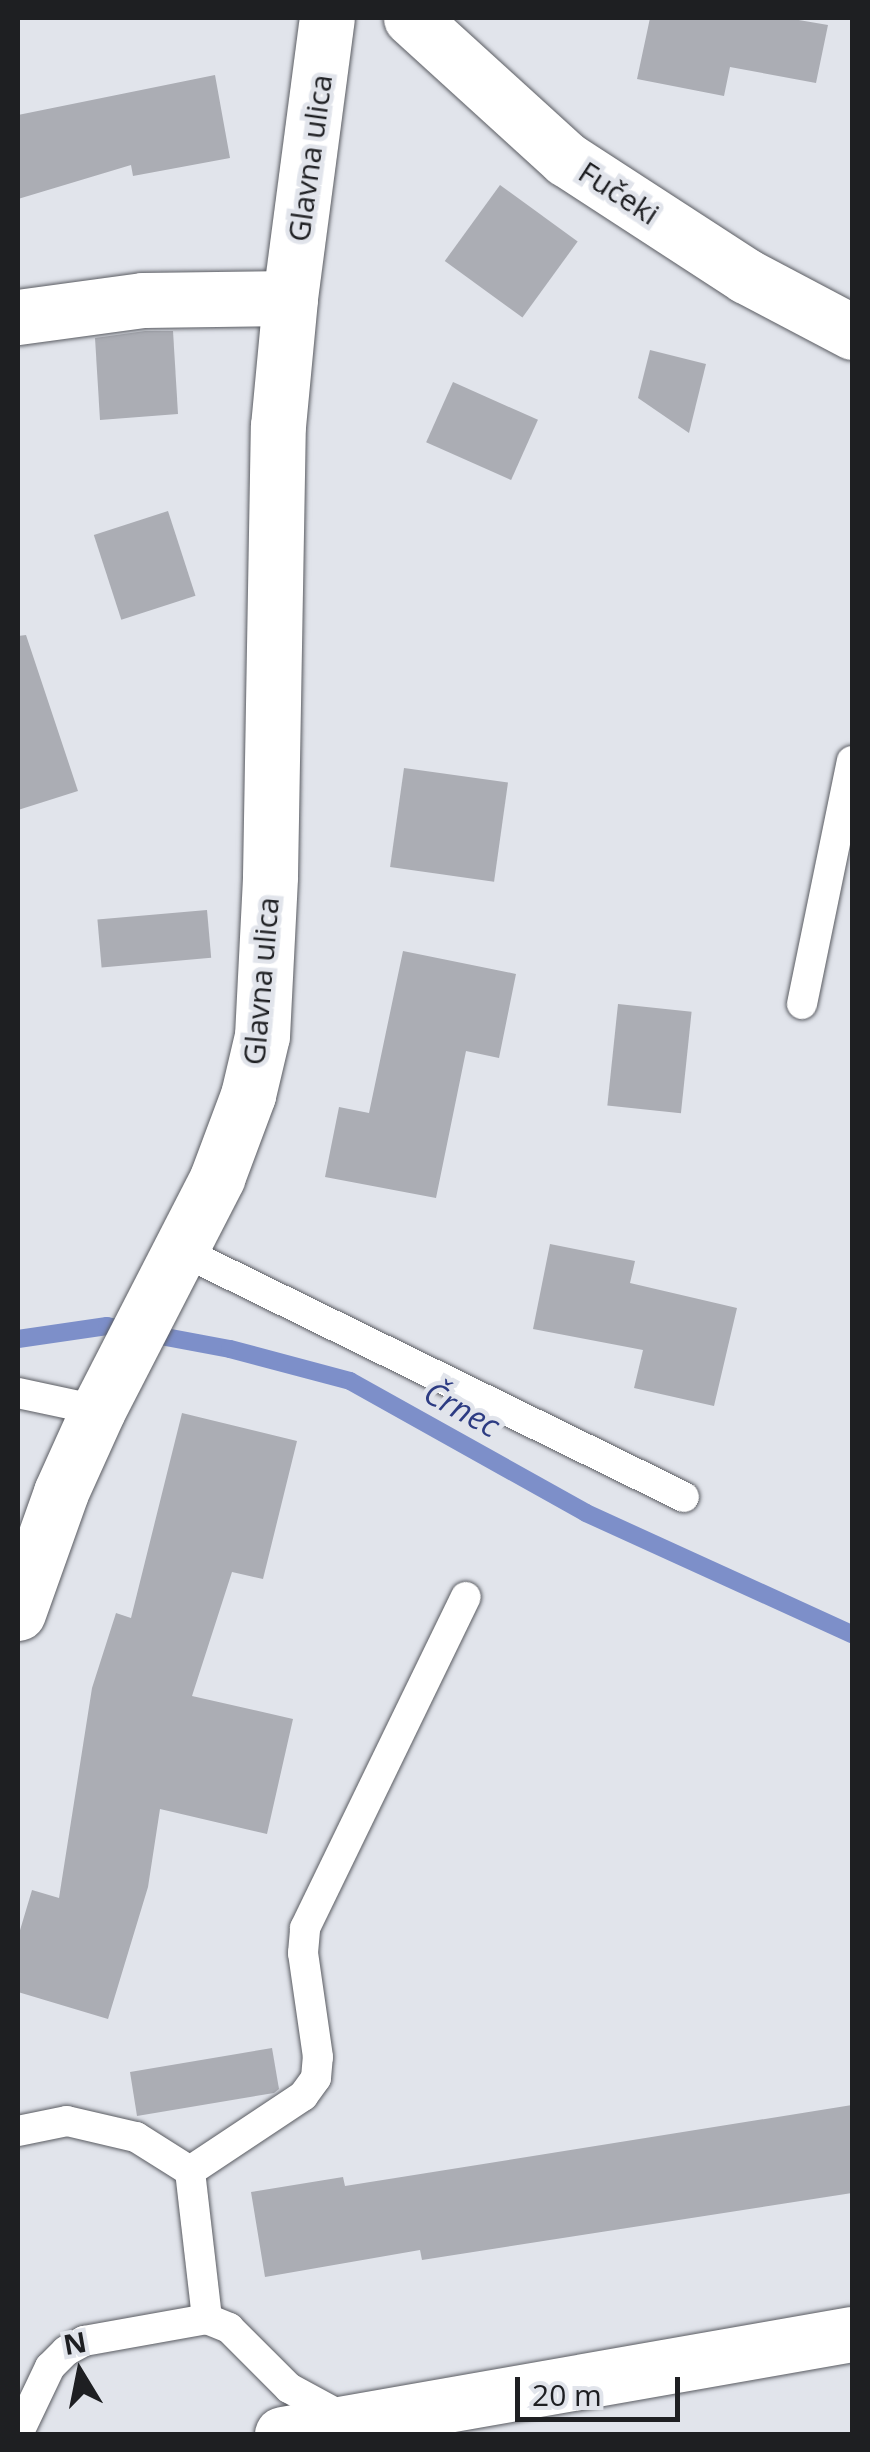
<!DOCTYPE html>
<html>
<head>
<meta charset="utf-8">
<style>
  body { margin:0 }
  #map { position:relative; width:870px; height:2452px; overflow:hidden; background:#e1e4eb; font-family:"Open Sans",sans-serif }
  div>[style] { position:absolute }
  .stream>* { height:18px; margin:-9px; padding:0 9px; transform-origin:9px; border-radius:9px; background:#7d8fc9 }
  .building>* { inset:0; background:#abadb4; transform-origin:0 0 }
  .roads { filter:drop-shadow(0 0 2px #5a5c62) drop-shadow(0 0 2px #5a5c62) }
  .lane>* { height:30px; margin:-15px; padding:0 15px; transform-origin:15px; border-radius:15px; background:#fff }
  .street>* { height:55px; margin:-27.5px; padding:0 27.5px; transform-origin:27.5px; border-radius:27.5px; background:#fff }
  .secondary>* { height:55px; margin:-27.5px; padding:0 27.5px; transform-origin:27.5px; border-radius:27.5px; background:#fff }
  span { translate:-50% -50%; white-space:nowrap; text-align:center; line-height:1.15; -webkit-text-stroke:9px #e1e4eb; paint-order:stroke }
  .street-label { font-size:30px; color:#1e1f22 }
  .water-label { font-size:32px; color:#2d3c83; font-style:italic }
  .frame { position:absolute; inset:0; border:20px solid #1e1f22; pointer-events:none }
  .north { position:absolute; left:30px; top:2322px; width:100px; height:100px; -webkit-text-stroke:8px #e1e4eb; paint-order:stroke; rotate:350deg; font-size:28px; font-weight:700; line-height:40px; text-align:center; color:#1e1f22 }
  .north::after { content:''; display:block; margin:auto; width:35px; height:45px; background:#1e1f22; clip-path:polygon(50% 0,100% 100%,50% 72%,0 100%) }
  .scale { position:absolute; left:515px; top:2377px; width:165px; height:45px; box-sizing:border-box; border:5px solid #1e1f22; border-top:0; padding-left:12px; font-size:30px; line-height:35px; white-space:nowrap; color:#1e1f22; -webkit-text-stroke:8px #e1e4eb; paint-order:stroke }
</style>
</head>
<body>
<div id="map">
  <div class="stream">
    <i style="left:18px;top:1339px;width:90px;rotate:-8.3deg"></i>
    <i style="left:107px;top:1326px;width:125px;rotate:10.6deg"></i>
    <i style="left:230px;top:1349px;width:124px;rotate:14.9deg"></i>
    <i style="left:350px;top:1381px;width:270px;rotate:29.2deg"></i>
    <i style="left:586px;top:1513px;width:292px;rotate:24.5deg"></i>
  </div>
  <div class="building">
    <i style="clip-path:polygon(650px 18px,787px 18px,828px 25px,816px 83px,730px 67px,724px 96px,637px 79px)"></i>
    <i style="clip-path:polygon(215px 75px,230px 158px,133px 176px,131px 165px,18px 199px,18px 115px)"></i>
    <i style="left:500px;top:185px;width:96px;height:94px;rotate:36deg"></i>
    <i style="clip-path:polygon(145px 331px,173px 331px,178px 414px,100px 420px,95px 338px)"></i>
    <i style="clip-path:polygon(650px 350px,706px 364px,689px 433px,638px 398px)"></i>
    <i style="left:453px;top:382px;width:93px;height:66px;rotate:24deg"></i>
    <i style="left:168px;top:511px;width:89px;height:78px;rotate:72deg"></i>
    <i style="clip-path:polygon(26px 635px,78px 791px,18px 810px,18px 636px)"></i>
    <i style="left:404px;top:768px;width:105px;height:100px;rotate:8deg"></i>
    <i style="left:207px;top:910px;width:48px;height:110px;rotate:85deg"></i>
    <i style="clip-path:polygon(403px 951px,516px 974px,499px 1058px,466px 1051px,436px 1198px,325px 1177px,339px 1107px,369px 1113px)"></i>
    <i style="left:618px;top:1004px;width:74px;height:102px;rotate:6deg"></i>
    <i style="clip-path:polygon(550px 1244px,635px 1261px,630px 1283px,737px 1308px,714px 1406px,634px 1388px,643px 1350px,533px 1329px)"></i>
    <i style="clip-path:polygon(182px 1413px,297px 1441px,263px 1579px,232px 1572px,192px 1696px,293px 1719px,267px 1834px,160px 1809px,148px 1887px,108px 2019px,18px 1992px,18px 1937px,32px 1890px,59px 1898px,92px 1688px,116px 1613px,131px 1618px)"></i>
    <i style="clip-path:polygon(272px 2048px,279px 2089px,274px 2093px,137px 2116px,130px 2072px)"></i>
    <i style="clip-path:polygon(852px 2105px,852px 2193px,422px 2260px,420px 2250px,265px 2277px,251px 2192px,343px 2177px,345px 2186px)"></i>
  </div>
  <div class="roads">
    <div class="lane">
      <i style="left:802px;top:1004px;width:248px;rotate:-78.4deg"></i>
      <i style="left:182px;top:1251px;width:559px;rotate:26.11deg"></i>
      <i style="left:18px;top:1393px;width:82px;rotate:12deg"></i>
      <i style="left:18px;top:2131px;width:50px;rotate:-11.5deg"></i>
      <i style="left:67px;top:2121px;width:71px;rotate:13.1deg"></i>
      <i style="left:136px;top:2137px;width:64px;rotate:32.2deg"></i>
      <i style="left:190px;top:2171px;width:136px;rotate:-33.6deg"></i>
      <i style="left:303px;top:2096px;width:22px;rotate:-54deg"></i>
      <i style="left:316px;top:2078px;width:21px;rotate:-85deg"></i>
      <i style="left:318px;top:2057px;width:105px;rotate:-98.2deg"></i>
      <i style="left:303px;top:1953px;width:25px;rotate:-85deg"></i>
      <i style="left:305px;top:1928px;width:368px;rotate:-64.1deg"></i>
      <i style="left:190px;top:2171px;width:149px;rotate:83.4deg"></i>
      <i style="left:18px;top:2434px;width:74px;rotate:-64.5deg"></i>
      <i style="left:50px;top:2367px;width:23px;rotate:-45deg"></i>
      <i style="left:66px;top:2351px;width:21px;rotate:-29deg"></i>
      <i style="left:84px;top:2341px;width:125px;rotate:-10.1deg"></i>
      <i style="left:207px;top:2319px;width:24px;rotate:22deg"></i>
      <i style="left:229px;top:2328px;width:85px;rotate:45deg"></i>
      <i style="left:289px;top:2388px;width:65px;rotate:28.5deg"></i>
    </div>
    <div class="street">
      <i style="left:411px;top:18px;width:210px;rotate:42.3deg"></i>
      <i style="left:566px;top:159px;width:215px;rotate:33deg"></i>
      <i style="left:746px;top:276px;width:120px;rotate:27.8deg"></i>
      <i style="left:18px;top:317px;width:126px;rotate:-7.7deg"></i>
      <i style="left:143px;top:300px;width:147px;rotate:-0.8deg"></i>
    </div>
    <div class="secondary">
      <i style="left:18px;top:1613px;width:128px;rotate:-70.4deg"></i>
      <i style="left:61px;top:1492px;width:90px;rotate:-65.7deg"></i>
      <i style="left:98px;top:1410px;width:261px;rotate:-62.8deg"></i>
      <i style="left:217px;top:1178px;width:89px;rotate:-69.5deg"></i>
      <i style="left:248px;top:1095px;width:61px;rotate:-76.7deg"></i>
      <i style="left:262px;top:1036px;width:160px;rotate:-87.1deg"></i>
      <i style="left:270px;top:876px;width:450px;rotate:-89deg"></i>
      <i style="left:278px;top:426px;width:129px;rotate:-84.6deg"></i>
      <i style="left:290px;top:298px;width:282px;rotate:-82.5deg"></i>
      <i style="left:282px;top:2434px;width:579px;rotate:-9.95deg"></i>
    </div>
  </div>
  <div class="street-label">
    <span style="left:310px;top:158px;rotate:-82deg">Glavna ulica</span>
    <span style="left:619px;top:193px;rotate:33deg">Fučeki</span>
    <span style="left:261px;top:981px;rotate:-85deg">Glavna ulica</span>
  </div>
  <div class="water-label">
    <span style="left:462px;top:1409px;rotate:29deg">Črnec</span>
  </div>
  <div class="frame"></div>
  <div class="north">N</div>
  <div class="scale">20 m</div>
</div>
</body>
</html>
